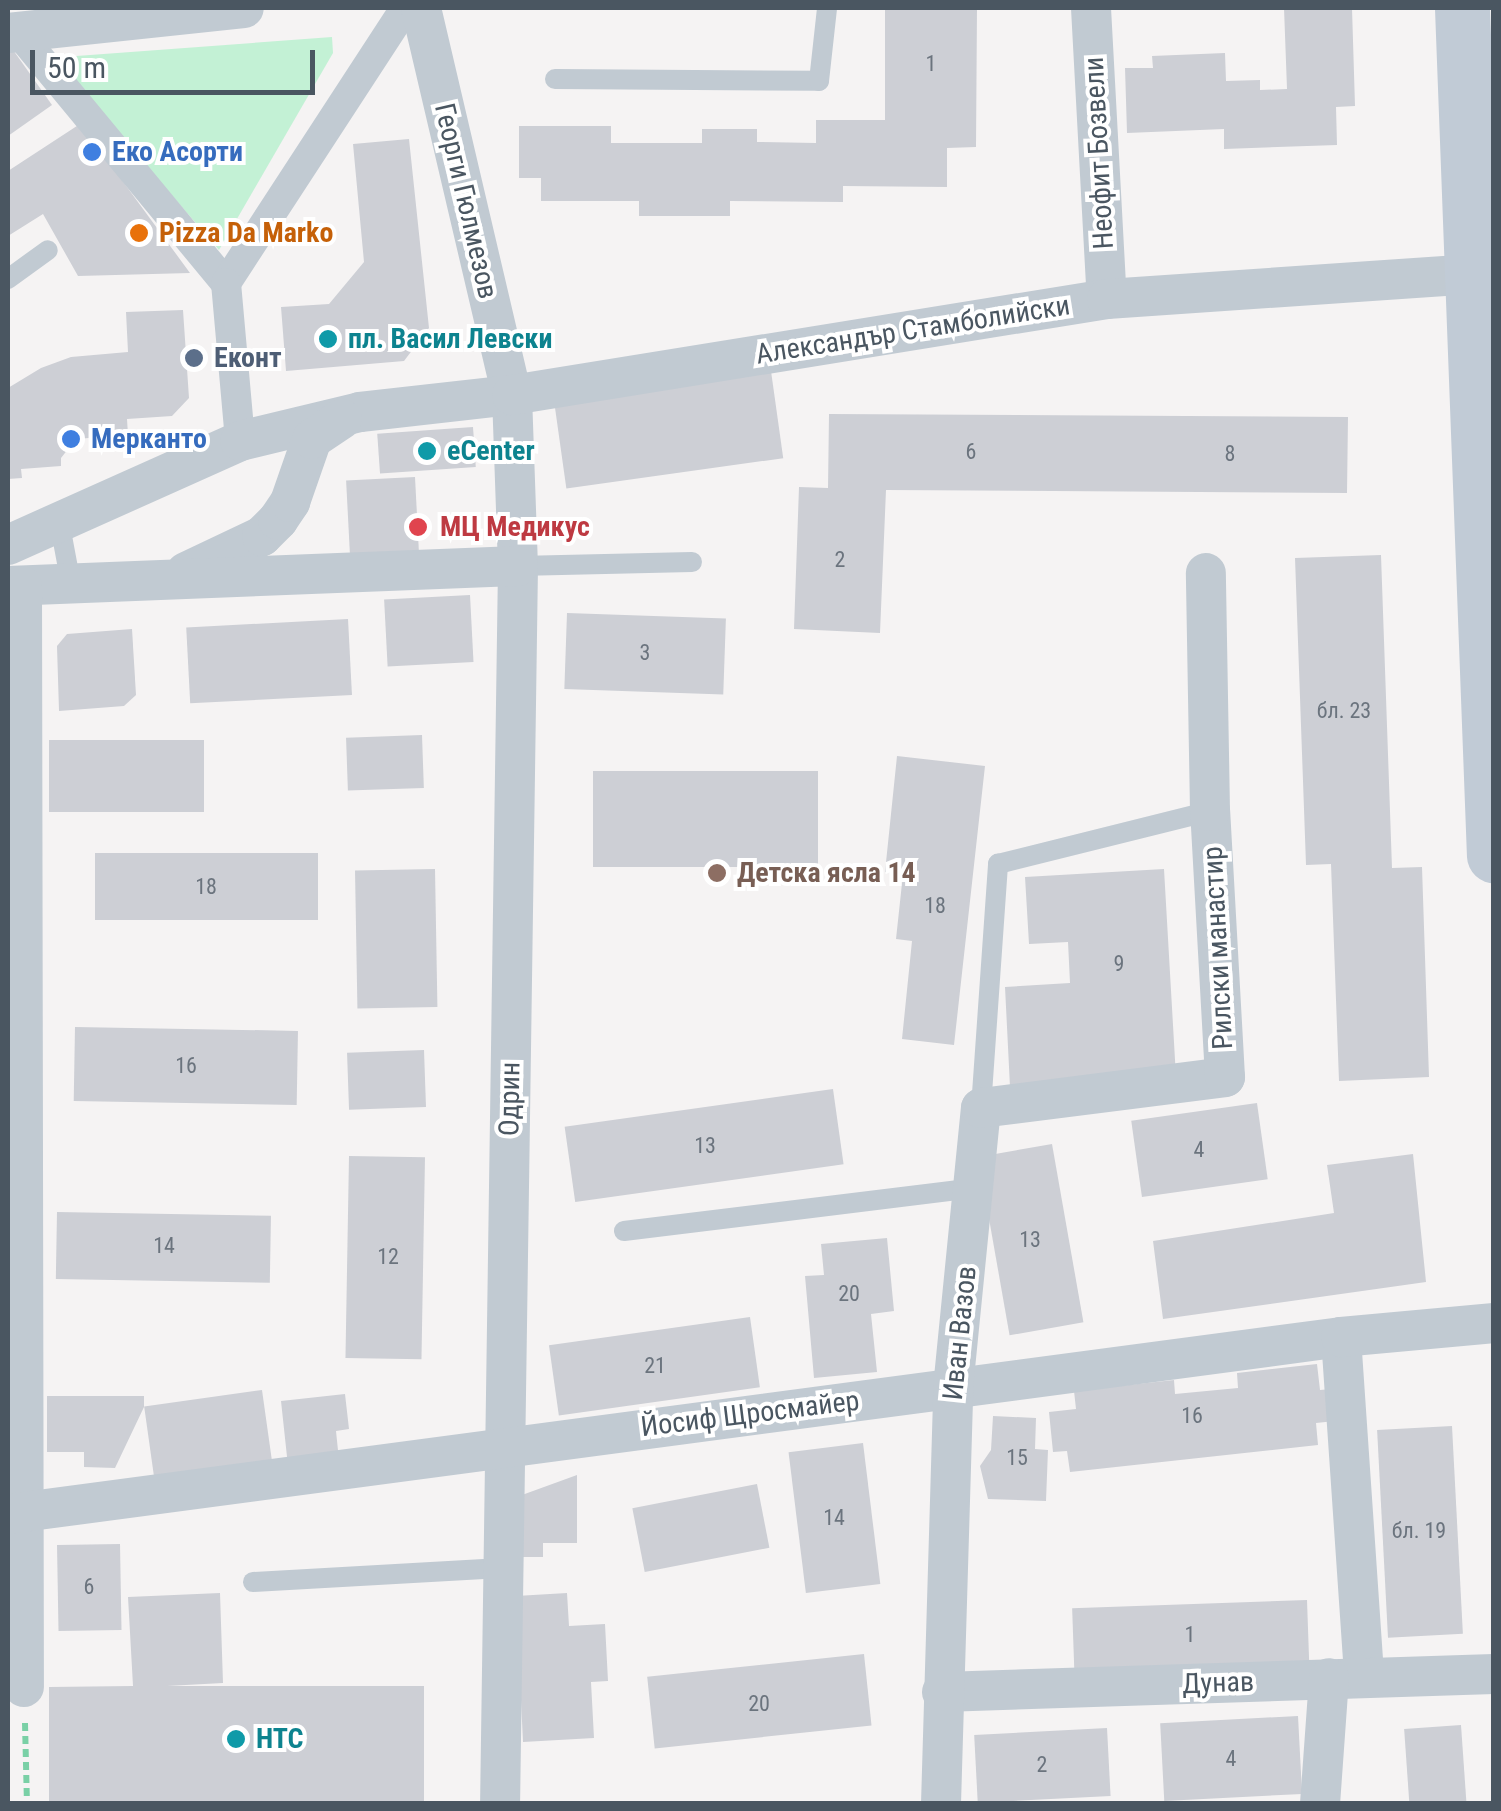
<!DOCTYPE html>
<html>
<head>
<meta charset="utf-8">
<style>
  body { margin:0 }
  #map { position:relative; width:1501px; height:1811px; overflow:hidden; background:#f5f3f3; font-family:"Roboto Condensed",sans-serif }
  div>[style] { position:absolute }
  .green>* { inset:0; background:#c3f1d5 }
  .building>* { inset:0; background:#cdcfd5; transform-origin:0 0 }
  .path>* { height:6px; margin-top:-3px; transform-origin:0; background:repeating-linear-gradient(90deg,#7ad0a6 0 8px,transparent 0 13px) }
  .service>* { height:20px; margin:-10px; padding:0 10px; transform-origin:10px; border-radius:10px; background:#c1cad2 }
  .pedestrian>* { height:30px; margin:-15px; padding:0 15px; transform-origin:15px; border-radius:15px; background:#c1cad2 }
  .minor>* { height:40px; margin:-20px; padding:0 20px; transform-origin:20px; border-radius:20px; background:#c1cad2 }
  .secondary>* { height:55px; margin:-27.5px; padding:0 27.5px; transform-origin:27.5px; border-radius:27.5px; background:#c1cbd6 }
  .dots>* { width:28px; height:28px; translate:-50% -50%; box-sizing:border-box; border:5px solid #fff; border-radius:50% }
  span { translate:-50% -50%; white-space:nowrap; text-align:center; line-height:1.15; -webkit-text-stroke:8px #fff; paint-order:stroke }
  .number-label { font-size:22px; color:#6b747e }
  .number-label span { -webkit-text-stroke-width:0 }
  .shop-label { font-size:28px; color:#366cbe; font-weight:700 }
  .left { translate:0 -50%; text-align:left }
  .street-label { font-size:28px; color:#4a5661 }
  .food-label { font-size:28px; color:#c56008; font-weight:700 }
  .culture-label { font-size:28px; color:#0d838f; font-weight:700 }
  .service-label { font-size:28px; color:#4e5e75; font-weight:700 }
  .health-label { font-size:28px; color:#be3a42; font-weight:700 }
  .education-label { font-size:28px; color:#785e54; font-weight:700 }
  .frame { position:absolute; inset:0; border:10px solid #4a5661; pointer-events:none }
  .scale { position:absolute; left:30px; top:50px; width:285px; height:45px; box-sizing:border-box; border:5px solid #4a5661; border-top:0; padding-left:12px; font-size:30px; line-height:35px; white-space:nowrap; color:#4a5661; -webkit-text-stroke:8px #fff; paint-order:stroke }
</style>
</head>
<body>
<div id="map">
  <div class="green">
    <i style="clip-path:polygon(332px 37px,333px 53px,219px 250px,68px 75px,63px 57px)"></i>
  </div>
  <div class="building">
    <i style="clip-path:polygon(885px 8px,977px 8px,976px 147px,947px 148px,947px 187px,843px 186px,843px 202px,730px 201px,730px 216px,639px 216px,639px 201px,541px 201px,541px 178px,519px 178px,519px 126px,611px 126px,611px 143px,702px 143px,702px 129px,757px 129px,757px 142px,816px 143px,816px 120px,885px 120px)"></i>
    <i style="clip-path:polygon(1284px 8px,1352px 8px,1355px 106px,1336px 107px,1337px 145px,1224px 149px,1224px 129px,1127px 133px,1125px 68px,1153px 68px,1152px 56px,1225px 53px,1226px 81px,1260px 80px,1260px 90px,1287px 89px)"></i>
    <i style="clip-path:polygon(11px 47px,52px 105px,8px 136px,8px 50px)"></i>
    <i style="clip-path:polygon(83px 122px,113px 168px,190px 273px,78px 276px,43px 214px,8px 236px,8px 171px)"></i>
    <i style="clip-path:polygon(409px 139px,429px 328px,404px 361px,286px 371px,281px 307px,329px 304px,364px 262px,353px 144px)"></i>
    <i style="clip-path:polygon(183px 310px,189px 398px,172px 416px,127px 419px,128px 435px,76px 439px,61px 458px,61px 466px,21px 469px,22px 478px,8px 479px,8px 388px,41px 368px,71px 357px,128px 352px,126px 312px)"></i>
    <i style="left:771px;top:371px;width:88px;height:219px;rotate:82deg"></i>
    <i style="clip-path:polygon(829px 414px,1348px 417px,1347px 493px,886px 490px,880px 633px,794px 629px,799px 487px,828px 488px)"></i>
    <i style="left:473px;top:427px;width:40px;height:96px;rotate:86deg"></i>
    <i style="left:415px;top:477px;width:82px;height:69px;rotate:87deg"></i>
    <i style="clip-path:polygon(1381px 555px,1392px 868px,1422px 867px,1429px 1077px,1339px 1081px,1331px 864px,1306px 865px,1295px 558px)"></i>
    <i style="left:470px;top:595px;width:67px;height:86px;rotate:87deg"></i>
    <i style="left:567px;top:613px;width:159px;height:76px;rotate:2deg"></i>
    <i style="left:348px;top:619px;width:76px;height:162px;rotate:87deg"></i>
    <i style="clip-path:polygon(132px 629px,136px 695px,124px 706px,59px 711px,57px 646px,67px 634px)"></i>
    <i style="left:422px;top:735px;width:53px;height:76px;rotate:88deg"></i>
    <i style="left:204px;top:740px;width:72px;height:155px;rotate:90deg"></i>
    <i style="clip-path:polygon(897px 756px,985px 766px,954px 1045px,902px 1039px,912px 941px,896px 939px,903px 874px,885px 872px)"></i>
    <i style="left:593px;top:771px;width:225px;height:96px"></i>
    <i style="left:318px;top:853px;width:67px;height:223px;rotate:90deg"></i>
    <i style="left:435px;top:869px;width:138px;height:80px;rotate:89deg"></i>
    <i style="clip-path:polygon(1164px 869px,1176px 1077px,1010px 1087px,1005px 987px,1070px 983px,1068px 942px,1029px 944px,1025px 877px)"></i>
    <i style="left:75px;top:1027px;width:223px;height:74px;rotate:1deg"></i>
    <i style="left:424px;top:1050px;width:57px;height:77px;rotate:88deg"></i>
    <i style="left:833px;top:1089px;width:76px;height:271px;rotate:82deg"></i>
    <i style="left:1257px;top:1103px;width:77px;height:127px;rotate:82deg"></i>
    <i style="left:1052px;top:1144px;width:181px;height:75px;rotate:80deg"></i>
    <i style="clip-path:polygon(1413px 1154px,1426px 1282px,1163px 1319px,1153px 1241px,1334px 1213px,1327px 1165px)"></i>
    <i style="left:349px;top:1156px;width:76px;height:202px;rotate:1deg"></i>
    <i style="left:57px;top:1212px;width:214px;height:67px;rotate:1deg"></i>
    <i style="clip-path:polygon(887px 1238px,894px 1311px,871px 1314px,877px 1372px,814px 1378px,805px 1276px,824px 1275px,821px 1244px)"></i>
    <i style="left:750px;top:1317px;width:71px;height:203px;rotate:82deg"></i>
    <i style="clip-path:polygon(1317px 1364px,1320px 1390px,1331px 1389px,1335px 1421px,1316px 1423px,1318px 1445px,1070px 1472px,1067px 1451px,1053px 1452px,1049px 1412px,1076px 1409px,1074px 1391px,1174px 1380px,1175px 1394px,1238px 1388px,1237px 1373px)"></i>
    <i style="left:262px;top:1390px;width:75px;height:119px;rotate:82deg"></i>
    <i style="clip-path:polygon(345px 1394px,349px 1429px,336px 1431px,339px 1460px,288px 1466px,281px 1401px)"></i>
    <i style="clip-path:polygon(47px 1396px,144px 1396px,144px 1407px,115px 1468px,84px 1467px,84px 1452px,47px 1452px)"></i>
    <i style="clip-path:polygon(993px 1416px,1036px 1418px,1035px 1449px,1048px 1450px,1046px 1501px,988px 1499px,980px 1466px,991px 1450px)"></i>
    <i style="left:1452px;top:1426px;width:208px;height:75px;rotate:87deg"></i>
    <i style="left:863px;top:1443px;width:142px;height:75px;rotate:83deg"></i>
    <i style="clip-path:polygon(577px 1475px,577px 1543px,543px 1543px,543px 1557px,521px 1557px,522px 1495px)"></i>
    <i style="left:757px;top:1484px;width:65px;height:127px;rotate:79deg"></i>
    <i style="left:120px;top:1544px;width:86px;height:63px;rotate:89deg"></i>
    <i style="clip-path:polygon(220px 1593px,223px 1683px,167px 1686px,424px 1686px,424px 1804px,49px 1804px,49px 1687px,133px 1686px,128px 1597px)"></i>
    <i style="clip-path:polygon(567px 1593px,569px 1626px,605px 1624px,608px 1681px,591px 1682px,594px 1738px,523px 1742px,516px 1596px)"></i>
    <i style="left:1307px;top:1600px;width:65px;height:235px;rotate:88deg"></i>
    <i style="left:864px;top:1654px;width:72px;height:218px;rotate:84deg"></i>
    <i style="left:1298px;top:1716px;width:78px;height:138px;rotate:87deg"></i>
    <i style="left:1461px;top:1725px;width:79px;height:57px;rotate:86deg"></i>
    <i style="left:1107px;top:1728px;width:68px;height:133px;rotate:87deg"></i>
  </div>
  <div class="path">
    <i style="left:25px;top:1723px;width:81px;rotate:88.6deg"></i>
  </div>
  <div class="service">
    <i style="left:555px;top:79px;width:264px;rotate:0.4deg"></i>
    <i style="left:819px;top:81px;width:73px;rotate:-83.7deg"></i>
    <i style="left:8px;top:279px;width:49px;rotate:-35.9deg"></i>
    <i style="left:59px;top:520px;width:65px;rotate:79.4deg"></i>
    <i style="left:518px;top:566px;width:174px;rotate:-1.3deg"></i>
    <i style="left:981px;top:1108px;width:245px;rotate:-86deg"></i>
    <i style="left:998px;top:864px;width:219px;rotate:-14deg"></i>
    <i style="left:624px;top:1231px;width:354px;rotate:-7deg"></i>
    <i style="left:253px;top:1582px;width:249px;rotate:-3.2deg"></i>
  </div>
  <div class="pedestrian">
    <i style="left:18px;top:32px;width:326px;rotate:50.4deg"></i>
    <i style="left:226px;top:283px;width:328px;rotate:-56.9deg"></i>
    <i style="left:226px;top:283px;width:159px;rotate:84.9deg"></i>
  </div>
  <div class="minor">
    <i style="left:421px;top:8px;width:398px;rotate:76.8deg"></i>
    <i style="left:512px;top:395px;width:171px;rotate:88deg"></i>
    <i style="left:518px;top:566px;width:1238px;rotate:90.83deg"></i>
    <i style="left:1091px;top:8px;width:291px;rotate:86.9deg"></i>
    <i style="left:8px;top:33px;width:237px;rotate:-6deg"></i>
    <i style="left:8px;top:545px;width:254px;rotate:-24.1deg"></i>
    <i style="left:240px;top:441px;width:123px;rotate:-13.6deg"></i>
    <i style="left:360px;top:412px;width:153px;rotate:-6.4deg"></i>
    <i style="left:512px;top:395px;width:603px;rotate:-9.17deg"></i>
    <i style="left:1107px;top:299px;width:364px;rotate:-3.9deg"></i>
    <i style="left:186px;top:572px;width:84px;rotate:-25.3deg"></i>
    <i style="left:262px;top:536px;width:23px;rotate:-45deg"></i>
    <i style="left:278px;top:520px;width:22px;rotate:-56deg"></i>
    <i style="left:290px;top:502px;width:67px;rotate:-70.8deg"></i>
    <i style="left:312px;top:439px;width:36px;rotate:-34deg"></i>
    <i style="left:8px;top:586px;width:510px;rotate:-2.25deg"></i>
    <i style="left:22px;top:586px;width:1101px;rotate:89.9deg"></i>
    <i style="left:1341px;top:1337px;width:341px;rotate:86.1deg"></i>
    <i style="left:8px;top:1514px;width:1345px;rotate:-7.56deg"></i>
    <i style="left:1341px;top:1337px;width:154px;rotate:-5.2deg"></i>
    <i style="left:942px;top:1692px;width:552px;rotate:-1.87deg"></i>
    <i style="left:941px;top:1804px;width:416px;rotate:-88.3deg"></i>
    <i style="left:953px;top:1388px;width:281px;rotate:-84.3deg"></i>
    <i style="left:981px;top:1108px;width:246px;rotate:-7.2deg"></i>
    <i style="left:1225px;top:1077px;width:266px;rotate:-93.2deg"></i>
    <i style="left:1210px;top:811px;width:238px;rotate:-91deg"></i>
    <i style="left:1320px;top:1804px;width:126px;rotate:-85.9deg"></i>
  </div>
  <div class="secondary">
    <i style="left:1462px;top:8px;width:848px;rotate:87.84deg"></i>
  </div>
  <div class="dots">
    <i style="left:92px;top:152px;background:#3f7fe0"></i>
    <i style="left:139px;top:233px;background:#e8710a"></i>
    <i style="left:328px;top:339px;background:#0f9aa8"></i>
    <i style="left:194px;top:358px;background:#5c6f8a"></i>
    <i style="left:71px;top:439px;background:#3f7fe0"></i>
    <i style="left:427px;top:451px;background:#0f9aa8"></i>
    <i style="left:418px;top:527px;background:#e0444e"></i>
    <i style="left:717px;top:873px;background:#8d6e63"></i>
    <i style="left:236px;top:1739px;background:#0f9aa8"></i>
  </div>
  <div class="number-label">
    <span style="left:931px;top:64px">1</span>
    <span style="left:971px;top:452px">6</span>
    <span style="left:1230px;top:454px">8</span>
    <span style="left:840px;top:560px">2</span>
    <span style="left:645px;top:653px">3</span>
    <span style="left:1344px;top:711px">бл. 23</span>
    <span style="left:206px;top:887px">18</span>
    <span style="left:935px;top:906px">18</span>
    <span style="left:1119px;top:964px">9</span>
    <span style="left:186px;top:1066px">16</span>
    <span style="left:705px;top:1146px">13</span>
    <span style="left:1199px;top:1150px">4</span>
    <span style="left:1030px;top:1240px">13</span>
    <span style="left:164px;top:1246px">14</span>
    <span style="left:388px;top:1257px">12</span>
    <span style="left:849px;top:1294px">20</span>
    <span style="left:655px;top:1366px">21</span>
    <span style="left:1192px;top:1416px">16</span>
    <span style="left:1017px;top:1458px">15</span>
    <span style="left:834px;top:1518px">14</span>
    <span style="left:1419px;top:1531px">бл. 19</span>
    <span style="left:89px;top:1587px">6</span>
    <span style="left:1190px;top:1635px">1</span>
    <span style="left:759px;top:1704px">20</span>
    <span style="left:1231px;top:1759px">4</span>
    <span style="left:1042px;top:1765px">2</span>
  </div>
  <div class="shop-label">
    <span class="left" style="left:112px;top:152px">Еко Асорти</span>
    <span class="left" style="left:91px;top:439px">Мерканто</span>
  </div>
  <div class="street-label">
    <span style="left:1099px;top:153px;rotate:-93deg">Неофит Бозвели</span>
    <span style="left:466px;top:201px;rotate:77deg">Георги Гюлмезов</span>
    <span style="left:913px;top:330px;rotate:-9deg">Александър Стамболийски</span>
    <span style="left:1218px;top:948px;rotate:-93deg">Рилски манастир</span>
    <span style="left:510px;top:1099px;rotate:-89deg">Одрин</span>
    <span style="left:960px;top:1333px;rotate:-84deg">Иван Вазов</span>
    <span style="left:750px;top:1414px;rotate:-7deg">Йосиф Щросмайер</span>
    <span style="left:1218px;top:1683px;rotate:-2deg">Дунав</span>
  </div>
  <div class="food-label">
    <span class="left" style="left:159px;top:233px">Pizza Da Marko</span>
  </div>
  <div class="culture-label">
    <span class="left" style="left:348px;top:339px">пл. Васил Левски</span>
    <span class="left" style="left:447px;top:451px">eCenter</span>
    <span class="left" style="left:256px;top:1739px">НТС</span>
  </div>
  <div class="service-label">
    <span class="left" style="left:214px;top:358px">Еконт</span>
  </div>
  <div class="health-label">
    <span class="left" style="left:440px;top:527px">МЦ Медикус</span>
  </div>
  <div class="education-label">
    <span class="left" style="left:737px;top:873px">Детска ясла 14</span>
  </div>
  <div class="frame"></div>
  <div class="scale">50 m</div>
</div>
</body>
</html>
